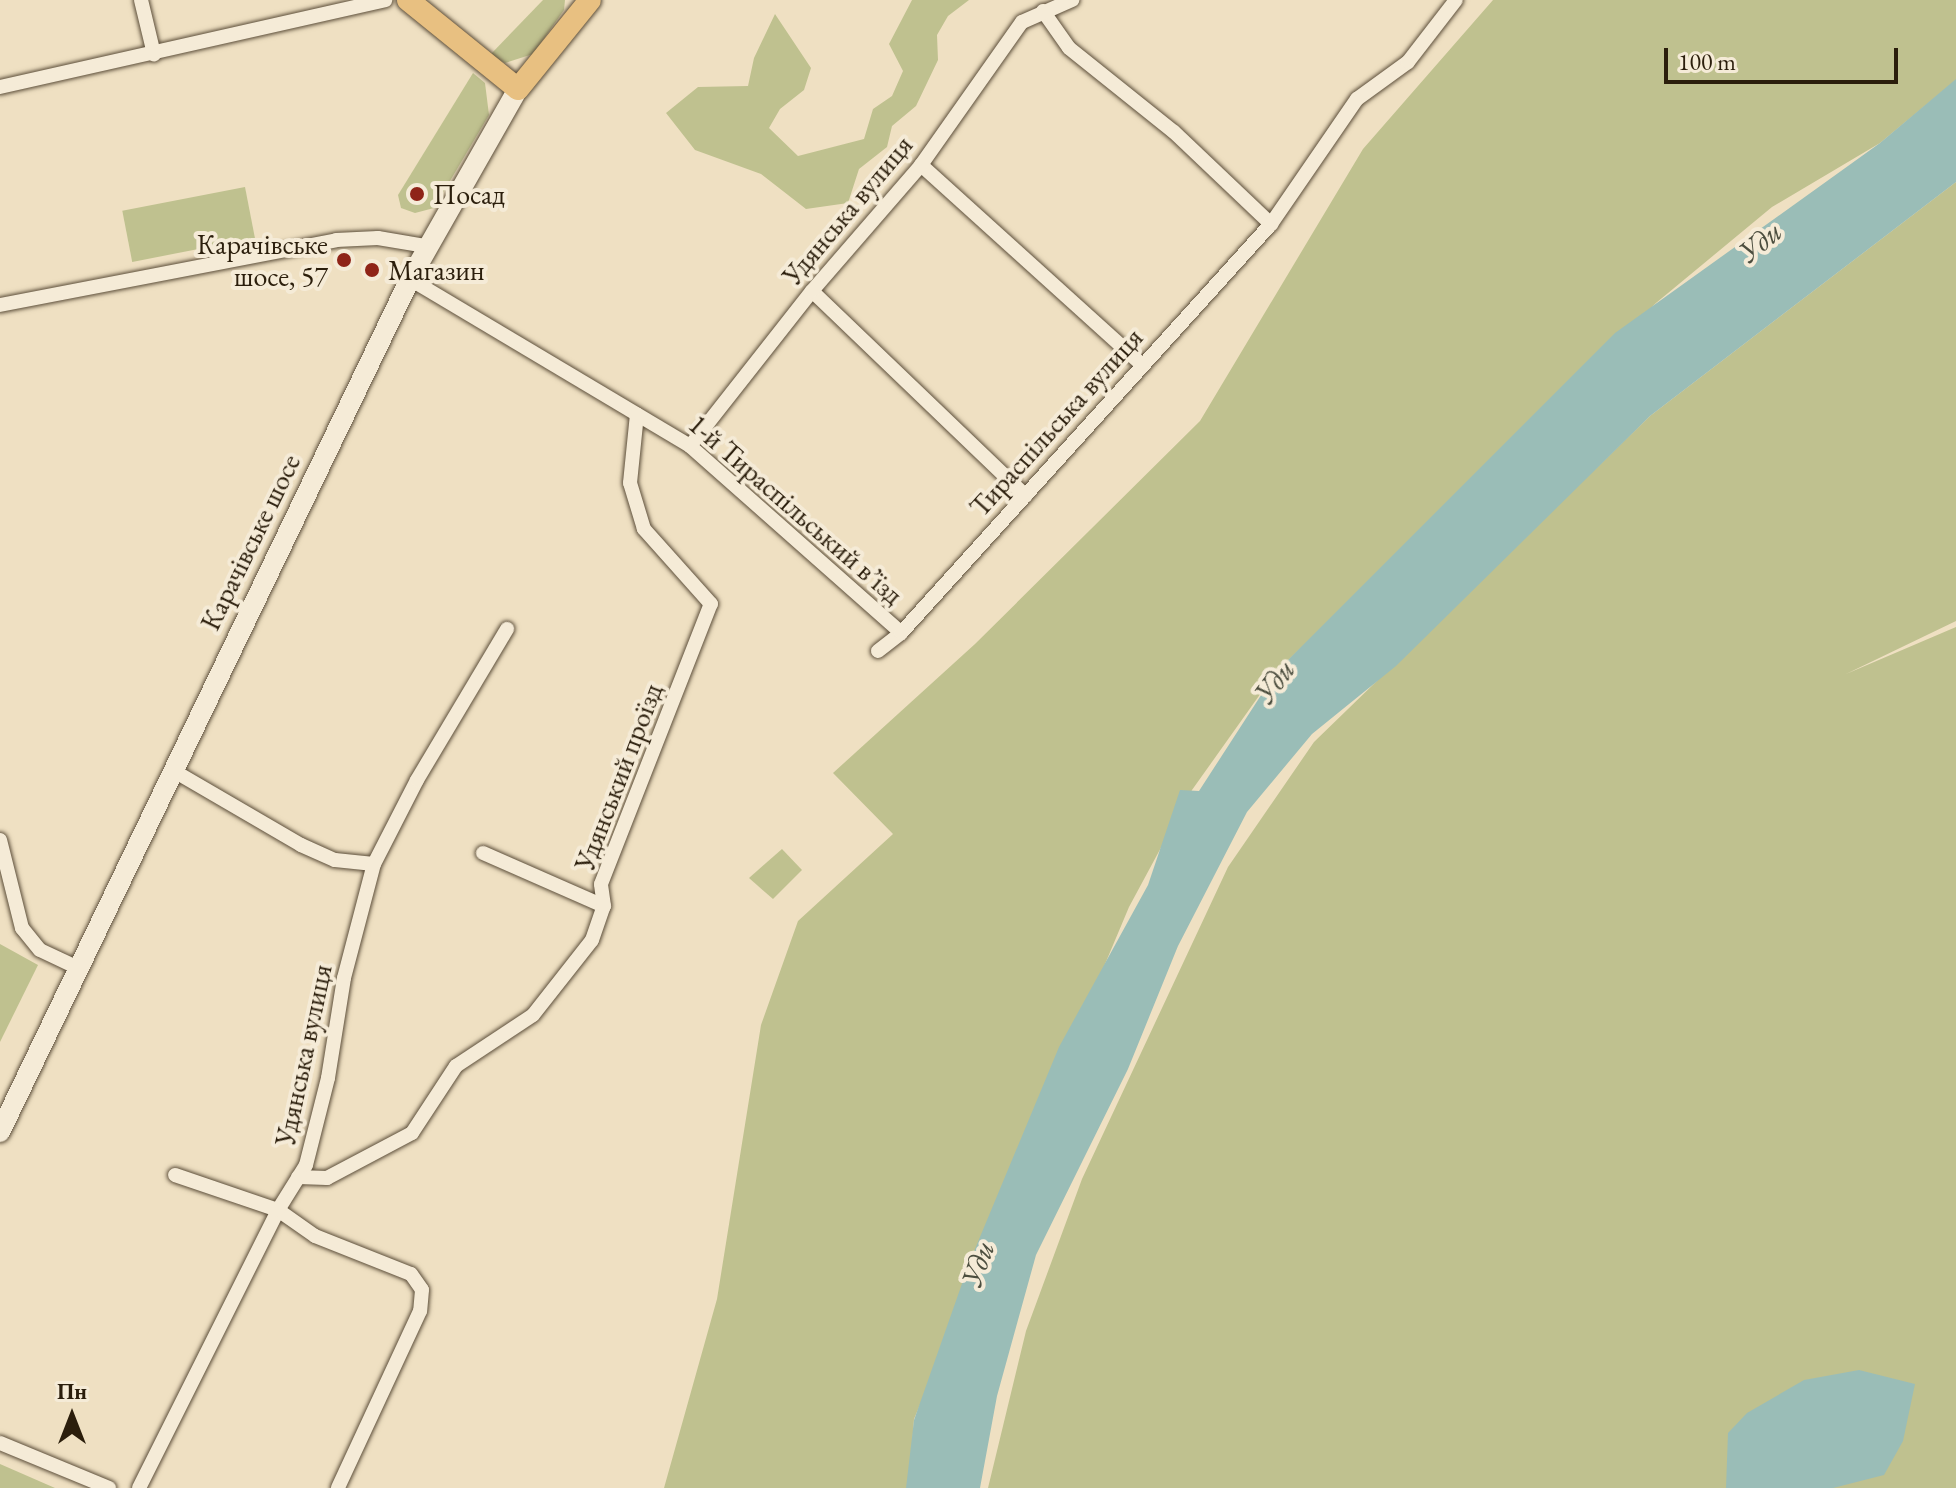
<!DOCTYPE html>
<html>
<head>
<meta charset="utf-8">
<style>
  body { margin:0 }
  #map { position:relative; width:1956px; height:1488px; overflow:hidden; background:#efe0c2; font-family:"EB Garamond",serif }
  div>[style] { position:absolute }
  .green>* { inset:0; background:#bfc18f; transform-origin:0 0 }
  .water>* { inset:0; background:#9abdb7 }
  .roads { filter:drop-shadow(0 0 2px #5c4e3a) drop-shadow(0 0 2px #5c4e3a) }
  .street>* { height:14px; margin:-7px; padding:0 7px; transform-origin:7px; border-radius:7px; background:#f5ebd7 }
  .secondary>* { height:20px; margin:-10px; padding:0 10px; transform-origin:10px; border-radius:10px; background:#f5ebd7 }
  .primary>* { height:22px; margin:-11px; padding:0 11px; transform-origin:11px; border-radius:11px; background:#e8c081 }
  .dots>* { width:22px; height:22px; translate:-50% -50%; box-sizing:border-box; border:4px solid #f5ebd7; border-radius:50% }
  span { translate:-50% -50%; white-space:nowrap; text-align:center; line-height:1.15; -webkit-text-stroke:8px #f5ebd7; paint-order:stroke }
  .poi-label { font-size:28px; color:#2b1e0c }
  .left { translate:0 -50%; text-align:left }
  .right { translate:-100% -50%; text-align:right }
  .street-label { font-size:28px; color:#2b1e0c }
  .water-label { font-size:30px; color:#4c4e3f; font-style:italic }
  .north { position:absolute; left:32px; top:1376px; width:80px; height:80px; -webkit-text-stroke:6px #f5ebd7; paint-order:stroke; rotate:0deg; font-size:22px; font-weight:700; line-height:32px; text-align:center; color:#2b1e0c }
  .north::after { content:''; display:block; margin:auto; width:28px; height:36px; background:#2b1e0c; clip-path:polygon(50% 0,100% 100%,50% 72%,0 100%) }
  .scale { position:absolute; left:1664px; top:48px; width:234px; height:36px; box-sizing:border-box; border:4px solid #2b1e0c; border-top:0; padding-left:10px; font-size:24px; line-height:28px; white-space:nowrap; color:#2b1e0c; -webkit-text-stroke:6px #f5ebd7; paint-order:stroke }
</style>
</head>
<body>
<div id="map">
  <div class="green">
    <i style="clip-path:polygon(543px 0,565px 0,564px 10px,533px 54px,505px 63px,490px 55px)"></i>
    <i style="clip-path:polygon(912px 0,969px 0,948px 16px,937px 35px,938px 60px,916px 106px,892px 126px,887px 147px,859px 169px,848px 203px,806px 209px,761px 174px,695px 150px,666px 113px,698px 87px,748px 86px,754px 58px,775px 14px,811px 68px,804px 90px,780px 109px,769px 128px,798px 156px,864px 139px,873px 109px,892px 96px,903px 71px,889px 44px)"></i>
    <i style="clip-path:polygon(1493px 0,1956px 0,1956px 80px,1880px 143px,1772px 207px,1656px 303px,1276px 672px,1192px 790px,1129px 907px,914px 1419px,909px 1488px,664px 1488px,717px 1299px,761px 1025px,798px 921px,893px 834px,833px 773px,975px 644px,1200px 421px,1363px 149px)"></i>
    <i style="clip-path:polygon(473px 73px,485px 83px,489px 115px,434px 208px,415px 213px,401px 208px,398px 195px)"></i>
    <i style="clip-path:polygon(1956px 182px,1956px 621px,1846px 674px,1956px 627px,1956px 1488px,988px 1488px,1026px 1331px,1082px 1179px,1228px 867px,1314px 742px,1650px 416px)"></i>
    <i style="left:245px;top:187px;width:52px;height:125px;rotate:79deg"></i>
    <i style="clip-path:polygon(782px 849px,802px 870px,773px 899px,749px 878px)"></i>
    <i style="clip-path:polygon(0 944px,38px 965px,0 1042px)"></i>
    <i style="clip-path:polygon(0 1464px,55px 1488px,0 1488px)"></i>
  </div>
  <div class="water">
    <i style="clip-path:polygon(1956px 79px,1956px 182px,1650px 416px,1396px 666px,1312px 734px,1247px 812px,1178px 946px,1128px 1069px,1036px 1255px,997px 1396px,980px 1488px,906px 1488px,914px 1420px,970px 1261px,1059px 1047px,1148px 885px,1180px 790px,1199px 791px,1276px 672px,1615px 333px,1880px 143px)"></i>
    <i style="clip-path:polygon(1859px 1370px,1915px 1384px,1903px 1441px,1884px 1475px,1833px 1488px,1726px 1488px,1728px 1433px,1747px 1413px,1804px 1380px)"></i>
  </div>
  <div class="roads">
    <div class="street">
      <i style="left:141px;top:0;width:56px;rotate:76.5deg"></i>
      <i style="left:1043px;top:11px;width:45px;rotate:54.9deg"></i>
      <i style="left:1069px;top:48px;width:134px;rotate:38.7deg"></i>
      <i style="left:1174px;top:132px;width:134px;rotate:43.5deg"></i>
      <i style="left:0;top:87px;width:395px;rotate:-12.7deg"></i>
      <i style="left:921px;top:165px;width:298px;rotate:42.1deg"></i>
      <i style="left:410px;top:279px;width:326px;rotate:30.8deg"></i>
      <i style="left:690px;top:446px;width:282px;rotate:41.5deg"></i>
      <i style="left:812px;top:291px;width:296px;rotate:43.8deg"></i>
      <i style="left:0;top:305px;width:342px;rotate:-10.9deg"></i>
      <i style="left:336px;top:240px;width:42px;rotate:-2.7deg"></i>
      <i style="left:378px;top:238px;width:49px;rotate:9.5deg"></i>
      <i style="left:690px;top:446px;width:197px;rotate:-51.8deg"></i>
      <i style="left:812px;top:291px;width:167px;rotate:-49.1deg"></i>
      <i style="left:921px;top:165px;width:175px;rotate:-54.8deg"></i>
      <i style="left:1022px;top:22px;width:55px;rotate:-23.7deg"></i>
      <i style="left:878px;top:651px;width:29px;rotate:-38deg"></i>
      <i style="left:901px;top:633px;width:552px;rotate:-47.87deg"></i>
      <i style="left:1271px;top:224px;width:152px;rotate:-55.5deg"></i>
      <i style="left:1357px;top:99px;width:63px;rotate:-36deg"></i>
      <i style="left:1408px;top:62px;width:78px;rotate:-52.3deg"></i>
      <i style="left:174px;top:771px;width:147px;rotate:30.2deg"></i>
      <i style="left:301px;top:845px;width:37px;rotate:24deg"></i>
      <i style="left:335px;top:860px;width:39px;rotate:6deg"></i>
      <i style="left:0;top:840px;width:91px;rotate:76deg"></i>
      <i style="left:22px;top:928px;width:28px;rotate:51deg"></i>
      <i style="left:40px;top:950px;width:42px;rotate:25.3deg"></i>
      <i style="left:483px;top:853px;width:132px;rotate:23.7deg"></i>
      <i style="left:175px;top:1175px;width:109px;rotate:18.8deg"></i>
      <i style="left:278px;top:1210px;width:45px;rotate:35.1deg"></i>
      <i style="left:315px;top:1236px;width:103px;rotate:21.6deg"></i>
      <i style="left:411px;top:1274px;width:19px;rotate:55deg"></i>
      <i style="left:422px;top:1290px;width:21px;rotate:95deg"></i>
      <i style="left:420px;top:1311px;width:195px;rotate:114.9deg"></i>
      <i style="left:298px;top:1177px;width:29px;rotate:2deg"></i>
      <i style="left:327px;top:1178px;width:96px;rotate:-27.9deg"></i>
      <i style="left:412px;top:1133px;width:80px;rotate:-56.7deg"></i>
      <i style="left:456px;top:1066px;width:92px;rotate:-33.5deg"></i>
      <i style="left:533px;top:1015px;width:95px;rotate:-51.8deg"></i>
      <i style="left:592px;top:940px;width:36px;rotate:-71deg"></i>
      <i style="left:604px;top:906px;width:22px;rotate:-98deg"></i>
      <i style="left:601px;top:884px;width:301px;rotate:-68.6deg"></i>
      <i style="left:711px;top:604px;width:101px;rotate:-131.8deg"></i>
      <i style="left:644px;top:529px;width:48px;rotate:-106.9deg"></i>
      <i style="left:630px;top:483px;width:69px;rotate:-84.2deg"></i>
      <i style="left:0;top:1443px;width:118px;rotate:22.4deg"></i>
      <i style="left:139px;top:1488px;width:311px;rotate:-63.4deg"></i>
      <i style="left:278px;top:1210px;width:53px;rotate:-58.1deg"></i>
      <i style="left:306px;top:1165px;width:90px;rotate:-75.8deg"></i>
      <i style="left:328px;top:1078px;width:101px;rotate:-80.9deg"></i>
      <i style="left:344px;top:978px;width:118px;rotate:-75.3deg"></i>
      <i style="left:374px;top:864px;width:94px;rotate:-62.9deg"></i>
      <i style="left:417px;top:780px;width:176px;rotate:-59.2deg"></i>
    </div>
    <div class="secondary">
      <i style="left:0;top:1132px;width:946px;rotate:-64.33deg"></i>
      <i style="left:410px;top:279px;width:219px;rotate:-60.4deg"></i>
    </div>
    <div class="primary">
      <i style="left:408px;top:0;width:141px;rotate:39deg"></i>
      <i style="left:518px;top:89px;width:114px;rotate:-51deg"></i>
    </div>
  </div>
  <div class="dots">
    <i style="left:417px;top:194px;background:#8f2418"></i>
    <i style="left:344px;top:260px;background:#8f2418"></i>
    <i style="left:372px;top:270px;background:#8f2418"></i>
  </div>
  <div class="poi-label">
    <span class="left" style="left:433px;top:194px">Посад</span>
    <span class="right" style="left:328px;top:260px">Карачівське<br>шосе, 57</span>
    <span class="left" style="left:388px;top:270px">Магазин</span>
  </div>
  <div class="street-label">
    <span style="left:847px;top:210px;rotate:-50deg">Удянська вулиця</span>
    <span style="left:1056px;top:422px;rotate:-48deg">Тираспільська вулиця</span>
    <span style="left:796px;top:509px;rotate:41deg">1-й Тираспільський в’їзд</span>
    <span style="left:250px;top:542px;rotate:-64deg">Карачівське шосе</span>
    <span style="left:618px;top:777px;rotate:-69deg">Удянський проїзд</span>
    <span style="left:303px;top:1055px;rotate:-78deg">Удянська вулиця</span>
  </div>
  <div class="water-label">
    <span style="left:1760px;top:242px;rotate:-39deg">Уди</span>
    <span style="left:1275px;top:682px;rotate:-53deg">Уди</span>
    <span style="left:978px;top:1264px;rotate:-70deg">Уди</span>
  </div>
  <div class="north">Пн</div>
  <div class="scale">100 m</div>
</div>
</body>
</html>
